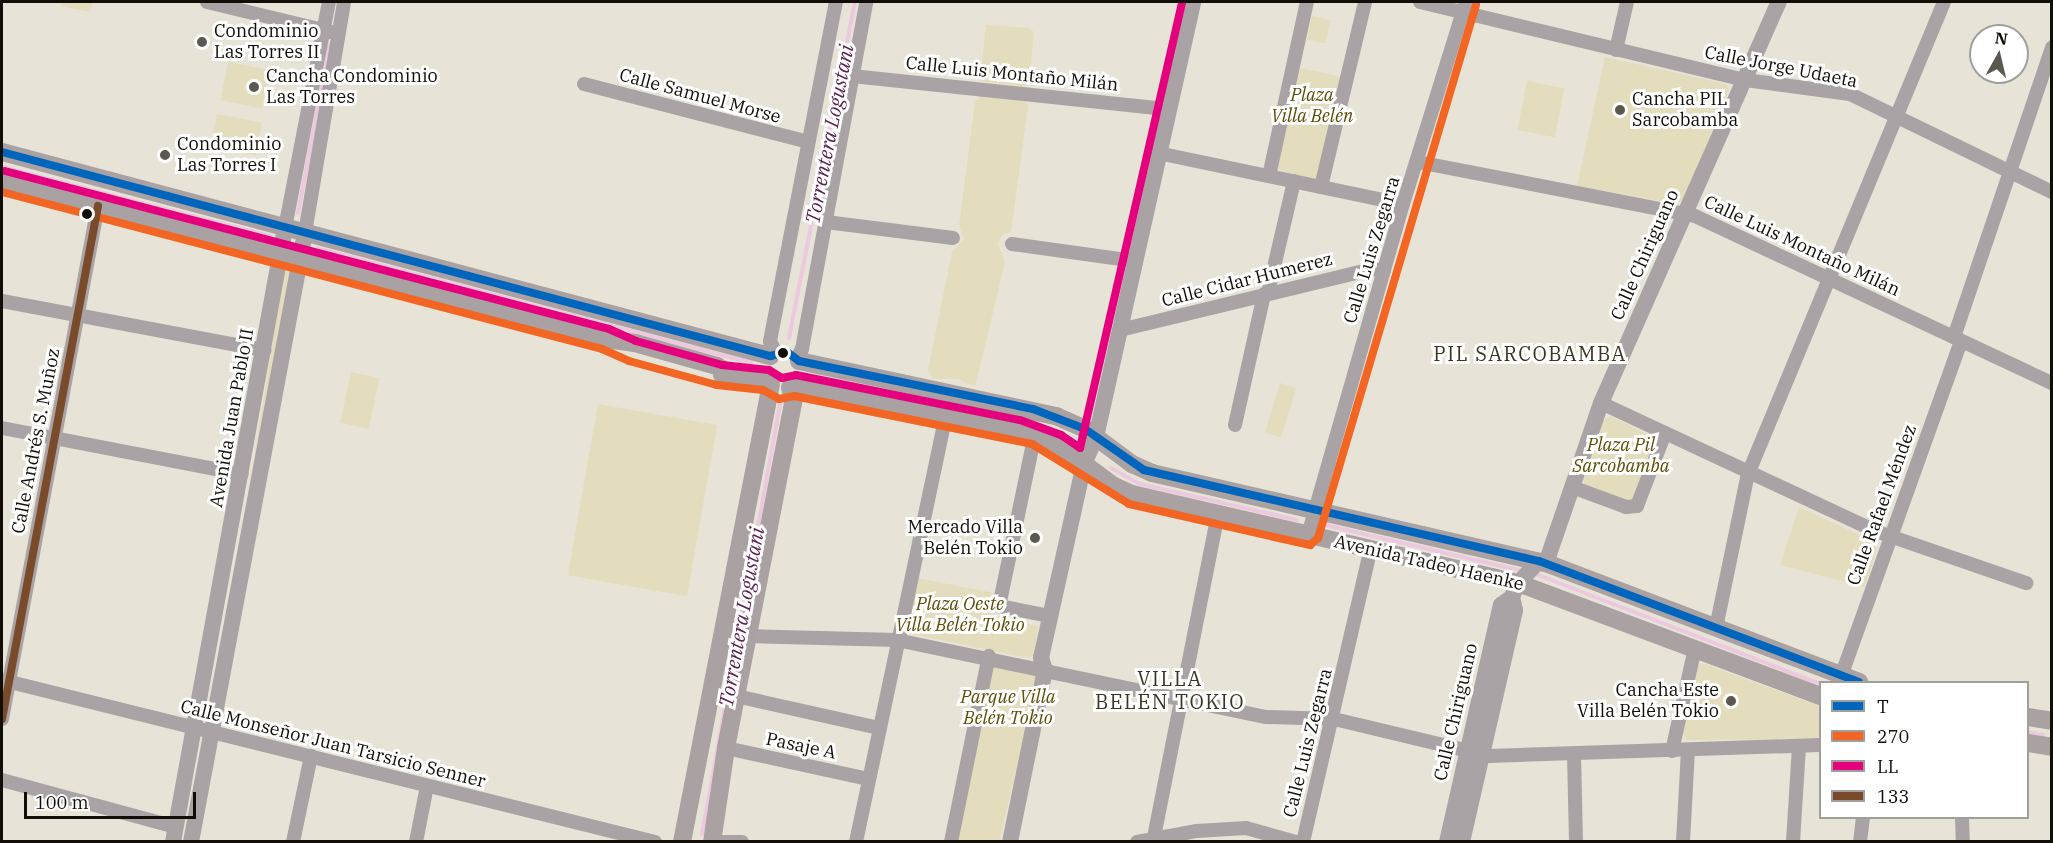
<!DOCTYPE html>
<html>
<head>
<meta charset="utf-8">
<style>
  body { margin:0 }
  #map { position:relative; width:2053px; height:843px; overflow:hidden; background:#e7e4d7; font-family:"IBM Plex Serif",serif }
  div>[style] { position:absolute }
  .green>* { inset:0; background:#e3dcbd; transform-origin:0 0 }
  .stream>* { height:4px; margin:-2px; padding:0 2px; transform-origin:2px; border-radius:2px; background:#edc9df }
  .minor>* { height:14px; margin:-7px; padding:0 7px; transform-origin:7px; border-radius:7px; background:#aaa3a6 }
  .tertiary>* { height:16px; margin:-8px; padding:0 8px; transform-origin:8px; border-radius:8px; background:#aaa3a6 }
  .secondary>* { height:18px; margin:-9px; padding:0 9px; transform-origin:9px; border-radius:9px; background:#a9a1a2 }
  .bus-1>* { height:8px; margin:-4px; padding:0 4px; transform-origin:4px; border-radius:4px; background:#0065bd }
  .bus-2>* { height:8px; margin:-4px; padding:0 4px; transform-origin:4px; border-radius:4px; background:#f26522 }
  .bus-3>* { height:8px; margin:-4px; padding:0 4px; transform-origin:4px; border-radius:4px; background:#e5007d }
  .bus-4>* { height:8px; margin:-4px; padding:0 4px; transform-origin:4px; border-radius:4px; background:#7a4b2a }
  .dots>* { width:16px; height:16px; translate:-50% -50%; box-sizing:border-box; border:3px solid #fff; border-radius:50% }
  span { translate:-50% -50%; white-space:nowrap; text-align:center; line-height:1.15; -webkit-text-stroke:6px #fff; paint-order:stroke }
  .poi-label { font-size:18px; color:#100e06 }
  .left { translate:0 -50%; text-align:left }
  .right { translate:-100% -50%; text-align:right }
  .street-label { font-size:18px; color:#100e06 }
  .park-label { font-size:18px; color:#5b4d05; font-style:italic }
  .water-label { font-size:20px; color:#5a204f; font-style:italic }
  .neighbourhood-label { font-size:20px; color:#3b3622; letter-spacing:1.5px }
  .frame { position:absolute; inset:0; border:3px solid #100e06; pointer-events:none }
  .legend { position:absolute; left:1819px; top:681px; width:210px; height:138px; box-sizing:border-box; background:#fff; border:2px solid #9f9f9b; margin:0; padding:8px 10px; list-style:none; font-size:18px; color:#100e06 }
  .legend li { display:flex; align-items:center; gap:12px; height:30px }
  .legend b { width:30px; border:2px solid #9f9f9b }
  .north { position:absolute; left:1969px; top:24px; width:60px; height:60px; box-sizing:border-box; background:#fff; border:2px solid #9f9f9b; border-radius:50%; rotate:8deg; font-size:16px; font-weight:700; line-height:24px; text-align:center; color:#100e06 }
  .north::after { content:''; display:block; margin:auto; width:21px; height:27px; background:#5b594f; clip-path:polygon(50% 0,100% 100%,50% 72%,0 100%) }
  .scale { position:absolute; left:24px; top:792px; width:172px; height:27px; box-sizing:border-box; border:3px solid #100e06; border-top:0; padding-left:8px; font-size:18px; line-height:21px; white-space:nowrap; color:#100e06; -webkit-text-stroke:4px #fff; paint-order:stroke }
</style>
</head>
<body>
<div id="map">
  <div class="green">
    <i style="clip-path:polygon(61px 2px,93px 2px,90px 12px,60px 6px)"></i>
    <i style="left:1312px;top:16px;width:19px;height:24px;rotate:12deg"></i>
    <i style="clip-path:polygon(986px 25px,1029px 28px,1034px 32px,1029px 82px,1025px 87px,980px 81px)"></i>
    <i style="clip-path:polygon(1605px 57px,1726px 84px,1729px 89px,1685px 197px,1677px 204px,1577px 186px)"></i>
    <i style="left:228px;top:62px;width:42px;height:39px;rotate:11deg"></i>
    <i style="clip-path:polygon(1295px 67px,1343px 77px,1317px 179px,1313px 180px,1276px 169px)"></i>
    <i style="left:1527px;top:81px;width:38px;height:50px;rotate:11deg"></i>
    <i style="clip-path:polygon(981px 95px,1025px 100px,1028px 106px,1011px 232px,1003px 234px,998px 243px,1005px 262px,975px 387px,958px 379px,933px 379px,928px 370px,952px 252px,964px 239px,959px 226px,975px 102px)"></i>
    <i style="left:217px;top:114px;width:46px;height:33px;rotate:11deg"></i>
    <i style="left:284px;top:269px;width:6px;height:452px;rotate:9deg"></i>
    <i style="left:351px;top:372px;width:29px;height:52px;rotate:12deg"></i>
    <i style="left:1280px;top:383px;width:17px;height:52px;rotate:17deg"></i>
    <i style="left:598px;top:404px;width:121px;height:174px;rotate:10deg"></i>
    <i style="clip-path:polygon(1610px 416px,1657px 439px,1632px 504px,1583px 485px,1602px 421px)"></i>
    <i style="clip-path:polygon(1799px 507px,1875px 542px,1877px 549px,1865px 587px,1780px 565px)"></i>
    <i style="clip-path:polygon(917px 578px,994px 593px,991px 614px,1038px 626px,1034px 655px,1029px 658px,911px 634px,907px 629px)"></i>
    <i style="clip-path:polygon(1702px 663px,1820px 706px,1820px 739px,1686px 740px,1683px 731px,1698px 667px)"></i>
    <i style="left:993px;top:665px;width:46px;height:181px;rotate:13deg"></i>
  </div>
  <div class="stream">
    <i style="left:2px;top:167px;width:277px;rotate:14.4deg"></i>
    <i style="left:298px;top:213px;width:172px;rotate:-79.3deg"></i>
    <i style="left:317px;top:248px;width:450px;rotate:14.8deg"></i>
    <i style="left:789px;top:338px;width:342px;rotate:-78.9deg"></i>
    <i style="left:814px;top:376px;width:228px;rotate:11.9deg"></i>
    <i style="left:1037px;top:423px;width:43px;rotate:26deg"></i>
    <i style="left:1111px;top:468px;width:33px;rotate:29deg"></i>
    <i style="left:1140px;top:484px;width:161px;rotate:12.9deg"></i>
    <i style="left:1325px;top:525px;width:203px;rotate:13.1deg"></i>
    <i style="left:1533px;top:573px;width:308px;rotate:21.1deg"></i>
    <i style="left:2028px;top:732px;width:15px;rotate:11deg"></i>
    <i style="left:702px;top:834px;width:441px;rotate:-79.7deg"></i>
  </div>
  <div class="minor">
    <i style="left:207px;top:2px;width:128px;rotate:13.6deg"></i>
    <i style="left:1420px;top:2px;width:334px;rotate:13.5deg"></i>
    <i style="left:1745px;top:80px;width:106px;rotate:7.6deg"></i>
    <i style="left:1850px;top:94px;width:225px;rotate:25.9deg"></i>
    <i style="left:1616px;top:50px;width:49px;rotate:-77.1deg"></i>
    <i style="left:852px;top:76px;width:318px;rotate:6deg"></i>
    <i style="left:584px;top:84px;width:231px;rotate:14.5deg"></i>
    <i style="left:1158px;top:153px;width:250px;rotate:11.8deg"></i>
    <i style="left:1418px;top:162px;width:282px;rotate:11deg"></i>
    <i style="left:1695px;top:216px;width:394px;rotate:25.1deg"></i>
    <i style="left:1269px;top:176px;width:178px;rotate:-77.7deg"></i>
    <i style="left:1321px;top:187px;width:190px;rotate:-76.6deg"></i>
    <i style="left:826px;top:222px;width:128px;rotate:7.2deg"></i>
    <i style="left:285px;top:228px;width:230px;rotate:-79deg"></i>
    <i style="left:305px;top:233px;width:234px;rotate:-80.4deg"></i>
    <i style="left:1012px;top:244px;width:123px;rotate:7.9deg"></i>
    <i style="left:1268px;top:293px;width:115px;rotate:-76.9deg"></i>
    <i style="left:2px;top:301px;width:267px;rotate:10.6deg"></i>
    <i style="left:1120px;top:330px;width:259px;rotate:-13.6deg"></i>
    <i style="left:1372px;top:269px;width:12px;rotate:9deg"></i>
    <i style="left:1954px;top:337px;width:306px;rotate:-71.3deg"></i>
    <i style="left:776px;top:353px;width:13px;rotate:-117deg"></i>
    <i style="left:770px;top:341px;width:345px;rotate:-79deg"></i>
    <i style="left:797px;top:358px;width:10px;rotate:-61deg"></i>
    <i style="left:802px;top:349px;width:353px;rotate:-79.5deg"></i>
    <i style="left:1601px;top:403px;width:306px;rotate:25deg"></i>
    <i style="left:1878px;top:532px;width:157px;rotate:19deg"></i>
    <i style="left:1235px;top:425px;width:134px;rotate:-77.5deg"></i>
    <i style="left:2px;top:428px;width:244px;rotate:10.9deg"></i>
    <i style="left:1035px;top:434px;width:176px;rotate:101.8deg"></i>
    <i style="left:999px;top:606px;width:52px;rotate:11.1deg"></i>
    <i style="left:1572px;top:487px;width:58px;rotate:20.3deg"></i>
    <i style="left:1626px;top:507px;width:11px;rotate:-5deg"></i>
    <i style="left:1637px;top:506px;width:78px;rotate:-69deg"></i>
    <i style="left:1308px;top:535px;width:344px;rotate:-74deg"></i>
    <i style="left:1403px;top:204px;width:212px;rotate:-72.7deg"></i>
    <i style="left:1716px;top:628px;width:157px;rotate:-78.3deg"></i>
    <i style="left:1748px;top:474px;width:511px;rotate:-67.45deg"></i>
    <i style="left:747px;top:636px;width:150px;rotate:1.5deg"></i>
    <i style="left:897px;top:640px;width:377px;rotate:11.8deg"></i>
    <i style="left:1266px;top:717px;width:68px;rotate:1.7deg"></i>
    <i style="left:1334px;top:719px;width:159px;rotate:13.4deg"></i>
    <i style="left:1489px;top:756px;width:331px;rotate:-1.9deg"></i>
    <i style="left:2px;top:680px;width:673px;rotate:13.93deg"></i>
    <i style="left:1839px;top:682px;width:362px;rotate:-70.3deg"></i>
    <i style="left:736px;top:696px;width:147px;rotate:12.6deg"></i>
    <i style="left:2px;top:719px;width:522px;rotate:-79.4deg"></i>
    <i style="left:726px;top:748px;width:145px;rotate:12.3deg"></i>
    <i style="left:1672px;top:751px;width:106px;rotate:-77.4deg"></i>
    <i style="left:1574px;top:754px;width:88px;rotate:88.7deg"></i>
    <i style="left:2px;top:780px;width:180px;rotate:15.1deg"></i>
    <i style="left:1962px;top:818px;width:24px;rotate:88deg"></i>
    <i style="left:1154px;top:837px;width:329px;rotate:-78.8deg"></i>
    <i style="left:293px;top:842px;width:88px;rotate:-78.2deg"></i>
    <i style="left:416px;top:842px;width:57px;rotate:-78.9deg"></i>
    <i style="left:717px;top:842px;width:25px"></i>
    <i style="left:856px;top:842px;width:436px;rotate:-78.1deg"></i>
    <i style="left:951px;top:842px;width:190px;rotate:-78.5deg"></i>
    <i style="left:1137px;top:842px;width:61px;rotate:-10.4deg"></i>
    <i style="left:1197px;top:831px;width:49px;rotate:-3.5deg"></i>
    <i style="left:1246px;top:828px;width:52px;rotate:15.6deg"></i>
    <i style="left:1303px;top:842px;width:302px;rotate:-77deg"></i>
    <i style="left:1683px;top:842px;width:92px;rotate:-86.9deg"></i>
    <i style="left:1793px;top:842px;width:96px;rotate:-86.4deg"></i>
    <i style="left:1860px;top:842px;width:24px;rotate:-83deg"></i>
  </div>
  <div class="tertiary">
    <i style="left:1546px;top:563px;width:169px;rotate:-71deg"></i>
    <i style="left:1601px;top:403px;width:439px;rotate:-66.1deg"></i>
    <i style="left:173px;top:842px;width:624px;rotate:-79.66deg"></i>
    <i style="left:191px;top:842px;width:620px;rotate:-79.4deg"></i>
    <i style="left:1010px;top:842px;width:176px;rotate:-78.5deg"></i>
    <i style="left:1045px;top:670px;width:13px;rotate:-108deg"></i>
    <i style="left:1041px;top:658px;width:199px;rotate:-77.5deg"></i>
    <i style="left:1084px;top:464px;width:30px;rotate:-66deg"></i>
    <i style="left:1096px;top:437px;width:446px;rotate:-77.4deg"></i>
    <i style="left:1447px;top:842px;width:243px;rotate:-77.2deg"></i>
    <i style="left:1501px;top:605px;width:14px;rotate:-36deg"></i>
    <i style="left:1462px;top:842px;width:238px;rotate:-77.1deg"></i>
    <i style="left:1515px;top:610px;width:13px;rotate:-103deg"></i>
    <i style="left:1512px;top:597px;width:15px;rotate:-67deg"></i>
    <i style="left:1518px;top:583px;width:30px;rotate:-46deg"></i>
  </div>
  <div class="secondary">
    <i style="left:2px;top:152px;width:795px;rotate:14.88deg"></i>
    <i style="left:2px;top:181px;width:624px;rotate:14.66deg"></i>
    <i style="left:606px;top:339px;width:29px;rotate:8deg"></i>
    <i style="left:635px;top:343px;width:85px;rotate:15.7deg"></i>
    <i style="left:717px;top:366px;width:17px;rotate:31deg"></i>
    <i style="left:799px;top:361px;width:263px;rotate:12.1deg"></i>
    <i style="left:1056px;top:416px;width:32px;rotate:24deg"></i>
    <i style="left:1085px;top:429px;width:59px;rotate:36.7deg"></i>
    <i style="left:1132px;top:464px;width:22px;rotate:24deg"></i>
    <i style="left:1152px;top:473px;width:404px;rotate:12.9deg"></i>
    <i style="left:1546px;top:563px;width:335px;rotate:20.8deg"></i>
    <i style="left:722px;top:375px;width:45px;rotate:6.3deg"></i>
    <i style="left:794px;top:385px;width:246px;rotate:11.5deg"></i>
    <i style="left:1035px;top:434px;width:24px;rotate:24deg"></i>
    <i style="left:1057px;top:444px;width:71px;rotate:36.4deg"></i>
    <i style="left:1114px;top:486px;width:20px;rotate:24deg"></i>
    <i style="left:1132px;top:494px;width:396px;rotate:13deg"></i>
    <i style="left:1518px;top:583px;width:322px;rotate:20.5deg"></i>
    <i style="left:2028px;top:717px;width:24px;rotate:9deg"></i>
    <i style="left:2028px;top:743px;width:24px;rotate:9deg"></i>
    <i style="left:682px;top:842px;width:466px;rotate:-79deg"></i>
    <i style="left:712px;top:842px;width:95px;rotate:-81.5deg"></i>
    <i style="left:726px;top:748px;width:356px;rotate:-79deg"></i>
    <i style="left:794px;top:399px;width:12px;rotate:-110deg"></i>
  </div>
  <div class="bus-1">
    <i style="left:2px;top:152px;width:795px;rotate:14.88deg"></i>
    <i style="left:770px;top:356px;width:17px;rotate:-13deg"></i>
    <i style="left:787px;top:352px;width:15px;rotate:37deg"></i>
    <i style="left:799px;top:361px;width:239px;rotate:11.6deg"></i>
    <i style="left:1033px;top:409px;width:56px;rotate:21deg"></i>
    <i style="left:1085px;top:429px;width:72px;rotate:34.8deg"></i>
    <i style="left:1144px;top:470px;width:405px;rotate:13deg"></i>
    <i style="left:1539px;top:561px;width:342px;rotate:20.7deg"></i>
  </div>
  <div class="bus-2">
    <i style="left:2px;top:192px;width:620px;rotate:14.66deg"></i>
    <i style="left:602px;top:349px;width:30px;rotate:24deg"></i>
    <i style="left:629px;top:361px;width:91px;rotate:15.3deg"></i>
    <i style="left:717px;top:385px;width:46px;rotate:6.2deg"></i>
    <i style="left:763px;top:390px;width:18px;rotate:29deg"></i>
    <i style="left:779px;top:399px;width:15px;rotate:-11deg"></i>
    <i style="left:794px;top:396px;width:243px;rotate:11.4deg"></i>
    <i style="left:1032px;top:444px;width:114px;rotate:31.7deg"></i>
    <i style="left:1129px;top:504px;width:186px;rotate:12.8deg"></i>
    <i style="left:1310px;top:545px;width:11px;rotate:-41deg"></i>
    <i style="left:1318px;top:538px;width:556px;rotate:-73.49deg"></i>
  </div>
  <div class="bus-3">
    <i style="left:5px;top:171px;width:624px;rotate:14.66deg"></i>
    <i style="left:609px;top:329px;width:30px;rotate:24deg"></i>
    <i style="left:636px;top:341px;width:89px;rotate:15.6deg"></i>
    <i style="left:722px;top:365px;width:47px;rotate:6.1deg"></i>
    <i style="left:769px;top:370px;width:15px;rotate:32deg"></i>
    <i style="left:782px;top:378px;width:14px;rotate:-12deg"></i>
    <i style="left:796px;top:375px;width:228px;rotate:11.4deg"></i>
    <i style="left:1020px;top:420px;width:44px;rotate:20.1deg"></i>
    <i style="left:1061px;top:435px;width:23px;rotate:34deg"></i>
    <i style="left:1080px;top:448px;width:458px;rotate:-77.1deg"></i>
  </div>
  <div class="bus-4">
    <i style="left:2px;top:719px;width:522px;rotate:-79.4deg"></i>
  </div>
  <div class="dots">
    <i style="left:202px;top:42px;background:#5b594f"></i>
    <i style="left:254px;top:87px;background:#5b594f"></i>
    <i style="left:1620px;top:110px;background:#5b594f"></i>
    <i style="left:165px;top:155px;background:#5b594f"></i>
    <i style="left:87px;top:214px;background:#100e06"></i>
    <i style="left:783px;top:353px;background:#100e06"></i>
    <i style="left:1035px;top:538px;background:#5b594f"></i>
    <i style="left:1731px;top:701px;background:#5b594f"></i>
  </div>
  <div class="poi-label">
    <span class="left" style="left:214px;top:42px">Condominio<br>Las Torres II</span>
    <span class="left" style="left:266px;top:87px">Cancha Condominio<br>Las Torres</span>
    <span class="left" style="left:1632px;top:110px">Cancha PIL<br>Sarcobamba</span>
    <span class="left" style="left:177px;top:155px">Condominio<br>Las Torres I</span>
    <span class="right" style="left:1023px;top:538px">Mercado Villa<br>Belén Tokio</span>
    <span class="right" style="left:1719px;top:701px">Cancha Este<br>Villa Belén Tokio</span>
  </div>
  <div class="street-label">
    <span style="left:1781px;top:67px;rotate:11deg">Calle Jorge Udaeta</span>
    <span style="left:1012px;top:74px;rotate:6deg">Calle Luis Montaño Milán</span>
    <span style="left:700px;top:96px;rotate:15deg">Calle Samuel Morse</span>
    <span style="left:1802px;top:246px;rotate:25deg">Calle Luis Montaño Milán</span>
    <span style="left:1372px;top:250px;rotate:-73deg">Calle Luis Zegarra</span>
    <span style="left:1645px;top:255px;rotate:-66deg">Calle Chiriguano</span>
    <span style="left:1247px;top:280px;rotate:-14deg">Calle Cidar Humerez</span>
    <span style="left:232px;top:418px;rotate:-80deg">Avenida Juan Pablo II</span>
    <span style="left:36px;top:441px;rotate:-79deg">Calle Andrés S. Muñoz</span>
    <span style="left:1882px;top:505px;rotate:-70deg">Calle Rafael Méndez</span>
    <span style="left:1429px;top:563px;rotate:13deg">Avenida Tadeo Haenke</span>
    <span style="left:1456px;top:712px;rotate:-77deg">Calle Chiriguano</span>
    <span style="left:1308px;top:743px;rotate:-76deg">Calle Luis Zegarra</span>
    <span style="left:333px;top:744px;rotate:14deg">Calle Monseñor Juan Tarsicio Senner</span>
    <span style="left:801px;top:746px;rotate:12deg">Pasaje A</span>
  </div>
  <div class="park-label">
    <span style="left:1312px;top:106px">Plaza<br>Villa Belén</span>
    <span style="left:1621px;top:456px">Plaza Pil<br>Sarcobamba</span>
    <span style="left:960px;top:615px">Plaza Oeste<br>Villa Belén Tokio</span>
    <span style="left:1008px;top:708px">Parque Villa<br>Belén Tokio</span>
  </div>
  <div class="water-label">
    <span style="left:829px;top:134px;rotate:-79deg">Torrentera Logustani</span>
    <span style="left:741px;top:617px;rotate:-80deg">Torrentera Logustani</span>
  </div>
  <div class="neighbourhood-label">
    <span style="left:1530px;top:353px">PIL SARCOBAMBA</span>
    <span style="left:1170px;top:690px">VILLA<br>BELÉN TOKIO</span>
  </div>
  <div class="frame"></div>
  <ul class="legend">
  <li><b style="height:8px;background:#0065bd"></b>T</li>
  <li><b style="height:8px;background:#f26522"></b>270</li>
  <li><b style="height:8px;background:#e5007d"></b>LL</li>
  <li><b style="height:8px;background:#7a4b2a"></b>133</li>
  </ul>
  <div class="north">N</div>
  <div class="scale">100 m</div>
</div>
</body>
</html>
